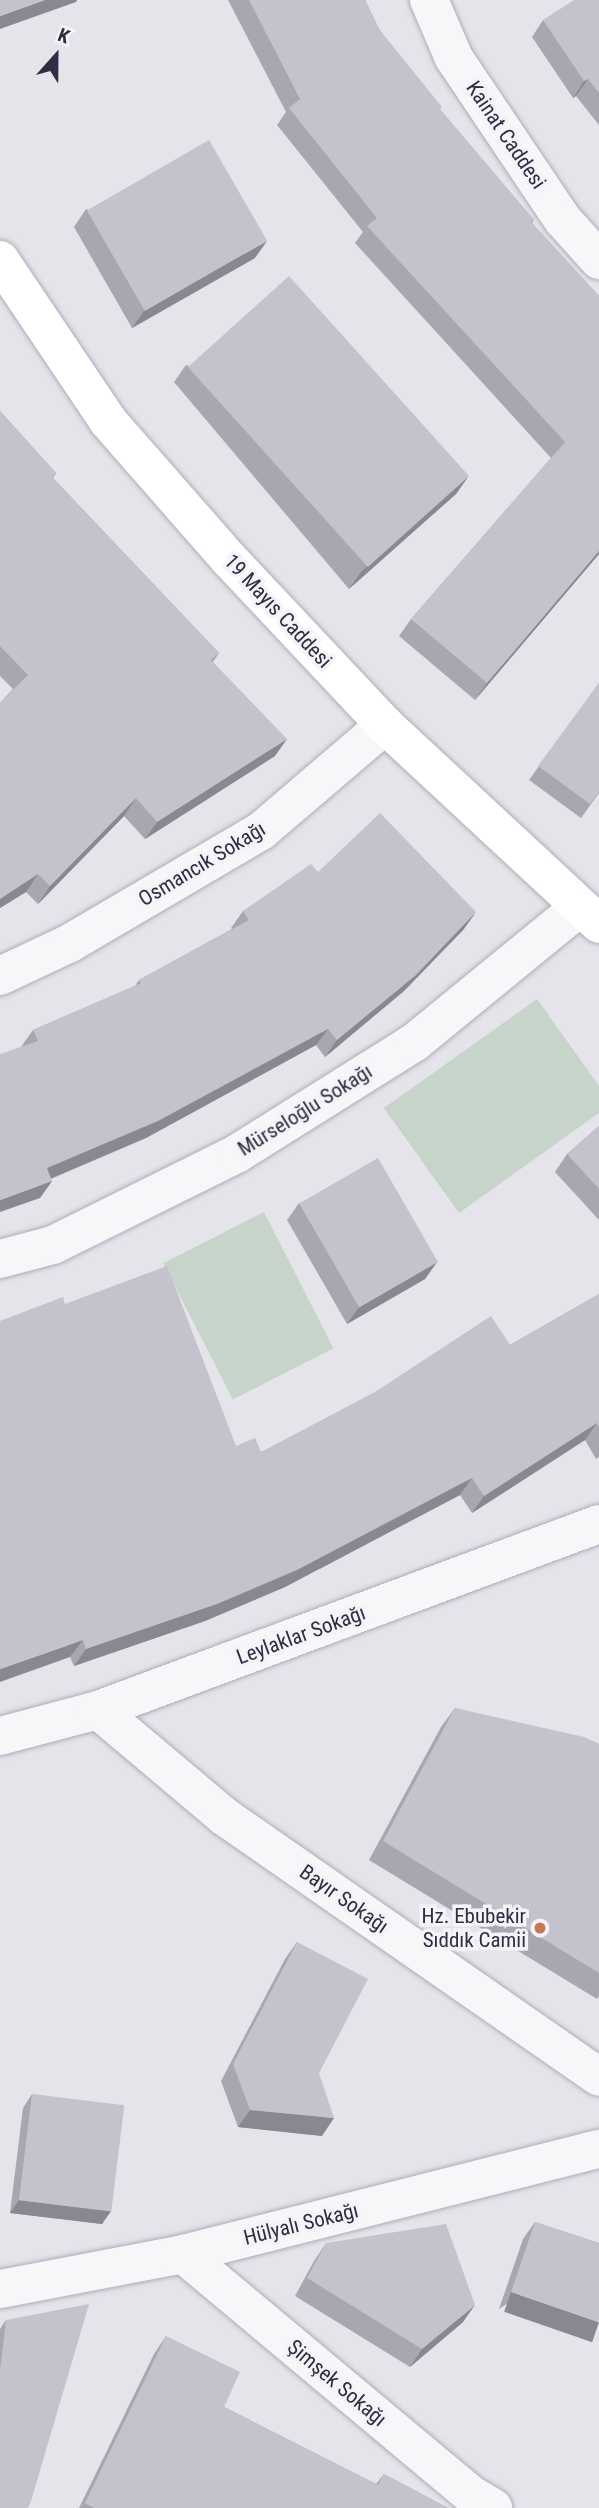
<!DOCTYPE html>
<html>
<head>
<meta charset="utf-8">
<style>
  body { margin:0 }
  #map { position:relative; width:599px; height:2508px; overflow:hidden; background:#e5e4eb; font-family:"Roboto Condensed",sans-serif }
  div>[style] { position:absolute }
  .green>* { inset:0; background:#c6d4c9; transform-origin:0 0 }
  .roads { filter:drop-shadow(0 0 2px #aeadb8) drop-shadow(0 0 2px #aeadb8) }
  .street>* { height:38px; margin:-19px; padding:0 19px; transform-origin:19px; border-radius:19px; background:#f7f7f9 }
  .secondary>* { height:38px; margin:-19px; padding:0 19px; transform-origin:19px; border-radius:19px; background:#fff }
  .wall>* { inset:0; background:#a8a7b0 }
  .shaded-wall>* { inset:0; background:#888890; transform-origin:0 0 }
  .building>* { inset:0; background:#c3c2cd; transform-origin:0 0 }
  .dots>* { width:19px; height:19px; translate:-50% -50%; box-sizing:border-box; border:4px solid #f4f4f8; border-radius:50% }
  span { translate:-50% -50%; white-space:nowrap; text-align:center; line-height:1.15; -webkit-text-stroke:7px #f4f4f8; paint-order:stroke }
  .street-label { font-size:21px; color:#2f2d42 }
  .poi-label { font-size:21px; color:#2f2d42 }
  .right { translate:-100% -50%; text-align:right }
  .north { position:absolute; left:21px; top:21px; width:70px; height:70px; -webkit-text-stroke:5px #f4f4f8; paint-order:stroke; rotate:21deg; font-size:19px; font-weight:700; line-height:28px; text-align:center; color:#2f2d42 }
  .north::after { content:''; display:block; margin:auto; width:24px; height:32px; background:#2f2d42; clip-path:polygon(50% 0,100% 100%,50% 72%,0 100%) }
</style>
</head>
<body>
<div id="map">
  <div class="green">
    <i style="clip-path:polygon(537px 999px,599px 1086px,599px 1113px,459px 1213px,384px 1108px)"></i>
    <i style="left:264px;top:1212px;width:153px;height:113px;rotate:63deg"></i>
  </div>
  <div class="roads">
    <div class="street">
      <i style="left:429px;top:0;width:63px;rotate:66.7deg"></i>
      <i style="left:454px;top:58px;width:195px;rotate:56.1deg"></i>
      <i style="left:563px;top:220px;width:54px;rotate:48deg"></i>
      <i style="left:0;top:976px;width:77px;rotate:-25.2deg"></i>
      <i style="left:70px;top:943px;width:221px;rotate:-30.4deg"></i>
      <i style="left:261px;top:831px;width:163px;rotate:-40.5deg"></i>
      <i style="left:0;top:1259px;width:55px;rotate:-14.8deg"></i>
      <i style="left:53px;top:1245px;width:207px;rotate:-26.4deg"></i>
      <i style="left:238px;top:1153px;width:209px;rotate:-32.1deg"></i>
      <i style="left:415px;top:1042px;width:212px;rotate:-39.3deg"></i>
      <i style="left:98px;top:1710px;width:166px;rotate:40.1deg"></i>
      <i style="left:225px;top:1817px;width:455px;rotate:34.8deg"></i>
      <i style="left:0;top:1736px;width:101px;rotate:-14.9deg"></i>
      <i style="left:98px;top:1710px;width:534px;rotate:-20.37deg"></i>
      <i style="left:183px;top:2254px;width:374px;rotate:39.9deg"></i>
      <i style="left:470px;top:2494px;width:27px;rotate:31deg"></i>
      <i style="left:0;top:2289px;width:186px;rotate:-10.8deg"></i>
      <i style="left:183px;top:2254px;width:429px;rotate:-14.2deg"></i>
    </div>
    <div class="secondary">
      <i style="left:0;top:260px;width:194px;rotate:56.1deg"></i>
      <i style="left:108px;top:421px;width:184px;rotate:48.8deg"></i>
      <i style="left:229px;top:559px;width:228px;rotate:46.8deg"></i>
      <i style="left:385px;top:725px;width:292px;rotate:42.9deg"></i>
    </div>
  </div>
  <div class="wall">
    <i style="clip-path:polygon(228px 0,365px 0,379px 29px,440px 110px,534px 220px,532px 223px,599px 296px,599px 554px,475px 700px,399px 636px,411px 619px,551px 458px,355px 243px,363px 232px,277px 125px,286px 112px)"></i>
    <i style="clip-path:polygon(599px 0,599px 125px,576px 96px,573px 98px,532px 37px,543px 20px)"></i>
    <i style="clip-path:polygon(86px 209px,255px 258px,132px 328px,74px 227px)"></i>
    <i style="clip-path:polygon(186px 365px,468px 477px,456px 494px,349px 589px,174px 382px)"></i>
    <i style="clip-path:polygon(0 411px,56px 473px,53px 478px,219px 653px,213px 662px,275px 756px,145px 839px,124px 816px,38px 904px,26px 892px,0 908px,0 703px,13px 689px,0 676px)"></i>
    <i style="clip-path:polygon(599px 683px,599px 793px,581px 818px,529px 780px)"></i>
    <i style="clip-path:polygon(318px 872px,464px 929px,404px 991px,325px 1057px,316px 1045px,146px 1138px,51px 1179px,52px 1181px,40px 1198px,21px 1047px,33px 1030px,135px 986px,139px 980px,232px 929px,231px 928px,243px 911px)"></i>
    <i style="clip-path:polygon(599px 1126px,599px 1220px,555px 1172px,567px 1154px)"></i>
    <i style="clip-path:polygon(299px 1203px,437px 1262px,425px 1279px,347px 1324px,287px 1220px)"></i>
    <i style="clip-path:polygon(599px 1294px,599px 1457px,596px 1459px,585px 1440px,472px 1513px,460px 1495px,285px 1587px,205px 1621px,74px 1666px,70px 1657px,65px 1304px,236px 1446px,261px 1452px,510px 1345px)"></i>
    <i style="clip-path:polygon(455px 1708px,599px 1744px,599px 1996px,597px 1999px,369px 1860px,441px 1727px)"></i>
    <i style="clip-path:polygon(297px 1942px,319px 2073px,322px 2136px,238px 2127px,221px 2081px,285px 1959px)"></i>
    <i style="clip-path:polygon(32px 2094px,111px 2211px,102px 2224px,10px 2213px,23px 2108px)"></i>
    <i style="clip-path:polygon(535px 2222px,599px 2243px,499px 2309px,523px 2239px)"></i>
    <i style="clip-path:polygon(326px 2243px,463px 2322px,410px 2367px,295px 2296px,314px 2261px)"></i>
    <i style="clip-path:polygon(6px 2320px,0 2508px,0 2329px)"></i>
    <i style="clip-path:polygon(166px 2336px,224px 2407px,376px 2484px,384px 2474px,448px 2508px,79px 2508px,154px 2354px)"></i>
  </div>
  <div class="shaded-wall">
    <i style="clip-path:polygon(45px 0,77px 0,76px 2px,0 29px,0 16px)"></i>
    <i style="clip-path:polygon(588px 79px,576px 96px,573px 98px,584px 81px)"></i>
    <i style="clip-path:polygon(267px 241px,255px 258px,132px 328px,144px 311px)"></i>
    <i style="clip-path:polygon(468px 477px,456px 494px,349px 589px,361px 572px)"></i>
    <i style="clip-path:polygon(599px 551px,599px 554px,475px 700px,487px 683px)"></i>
    <i style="clip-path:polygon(287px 739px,275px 756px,145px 839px,157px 822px)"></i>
    <i style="clip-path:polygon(136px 798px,124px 816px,38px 904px,50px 886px)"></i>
    <i style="clip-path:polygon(38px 874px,26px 892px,0 908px,0 899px)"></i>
    <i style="clip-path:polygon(476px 912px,464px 929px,404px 991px,325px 1057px,337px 1040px)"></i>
    <i style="clip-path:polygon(328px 1029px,316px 1045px,146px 1138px,35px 1185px,47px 1168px)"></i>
    <i style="clip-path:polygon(52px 1181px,40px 1198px,0 1212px,0 1200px)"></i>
    <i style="clip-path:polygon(437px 1262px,425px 1279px,347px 1324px,359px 1307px)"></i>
    <i style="clip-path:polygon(597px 1423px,585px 1440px,472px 1513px,484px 1496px)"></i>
    <i style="clip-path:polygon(472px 1478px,460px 1495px,285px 1587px,205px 1621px,74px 1666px,86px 1649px)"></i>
    <i style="clip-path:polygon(83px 1640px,70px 1657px,0 1682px,0 1669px)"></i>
    <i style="clip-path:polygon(250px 2110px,334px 2118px,322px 2136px,238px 2127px)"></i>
    <i style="clip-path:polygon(19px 2200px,111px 2211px,102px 2224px,10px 2213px)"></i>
    <i style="left:511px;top:2292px;width:93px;height:21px;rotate:19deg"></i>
    <i style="clip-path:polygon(475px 2305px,463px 2322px,410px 2367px,422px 2349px)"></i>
  </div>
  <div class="building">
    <i style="clip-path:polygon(0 0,45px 0,0 16px)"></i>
    <i style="clip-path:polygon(249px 0,365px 0,379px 29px,442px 107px,440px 109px,534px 220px,531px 222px,599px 296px,599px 551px,487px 683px,411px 619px,565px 442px,367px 226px,377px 218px,289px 108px,300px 99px)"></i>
    <i style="clip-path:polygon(574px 0,599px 0,599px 93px,588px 79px,584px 81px,543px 20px)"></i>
    <i style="left:209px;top:140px;width:116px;height:141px;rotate:60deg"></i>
    <i style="left:289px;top:276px;width:269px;height:136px;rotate:48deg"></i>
    <i style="clip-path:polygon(0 411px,56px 473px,52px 477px,219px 653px,211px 660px,287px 739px,157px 822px,136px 798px,50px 886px,38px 874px,0 899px,0 703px,28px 675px,0 646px)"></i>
    <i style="clip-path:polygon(599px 683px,599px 792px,590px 804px,538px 766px)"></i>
    <i style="clip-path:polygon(380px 813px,476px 912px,416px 975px,337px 1040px,328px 1029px,158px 1121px,47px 1168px,52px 1181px,0 1200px,0 1054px,38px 1041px,33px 1030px,141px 983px,139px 980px,249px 920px,243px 911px,311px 864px,318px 872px)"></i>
    <i style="clip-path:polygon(599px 1126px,599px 1189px,567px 1154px)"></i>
    <i style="left:378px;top:1158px;width:120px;height:91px;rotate:60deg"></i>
    <i style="clip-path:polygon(167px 1266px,236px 1446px,255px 1438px,261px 1452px,375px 1392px,491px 1316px,510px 1345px,599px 1294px,599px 1427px,597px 1423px,484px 1496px,472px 1478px,297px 1570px,217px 1604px,86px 1649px,83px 1640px,0 1669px,0 1321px,63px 1297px,65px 1304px)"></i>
    <i style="clip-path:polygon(455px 1708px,584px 1737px,599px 1744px,599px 1973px,383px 1841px)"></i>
    <i style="clip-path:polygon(297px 1942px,368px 1979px,319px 2073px,334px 2118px,250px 2110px,233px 2064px)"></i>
    <i style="left:32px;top:2094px;width:93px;height:107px;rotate:7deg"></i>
    <i style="clip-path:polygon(535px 2222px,599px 2243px,599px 2322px,511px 2292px)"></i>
    <i style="clip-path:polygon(446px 2224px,475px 2305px,422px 2349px,307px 2278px,326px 2243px)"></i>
    <i style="clip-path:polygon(89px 2304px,31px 2501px,28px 2508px,0 2508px,0 2370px,6px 2320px)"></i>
    <i style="clip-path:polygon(166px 2336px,240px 2372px,224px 2407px,378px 2485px,384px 2474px,448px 2508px,94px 2508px,85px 2503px)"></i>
  </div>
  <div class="dots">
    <i style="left:540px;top:1928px;background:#c57954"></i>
  </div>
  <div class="street-label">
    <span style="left:506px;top:135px;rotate:56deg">Kainat Caddesi</span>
    <span style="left:278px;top:611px;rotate:47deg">19 Mayıs Caddesi</span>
    <span style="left:202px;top:864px;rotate:-31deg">Osmancık Sokağı</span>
    <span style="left:305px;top:1110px;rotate:-32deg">Mürseloğlu Sokağı</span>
    <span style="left:301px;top:1635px;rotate:-20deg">Leylaklar Sokağı</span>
    <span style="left:344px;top:1899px;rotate:35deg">Bayır Sokağı</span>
    <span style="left:301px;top:2224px;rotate:-14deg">Hülyalı Sokağı</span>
    <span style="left:337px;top:2383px;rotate:40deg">Şimşek Sokağı</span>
  </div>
  <div class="poi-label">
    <span class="right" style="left:526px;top:1928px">Hz. Ebubekir<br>Sıddık Camii</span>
  </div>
  <div class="north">K</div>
</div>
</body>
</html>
